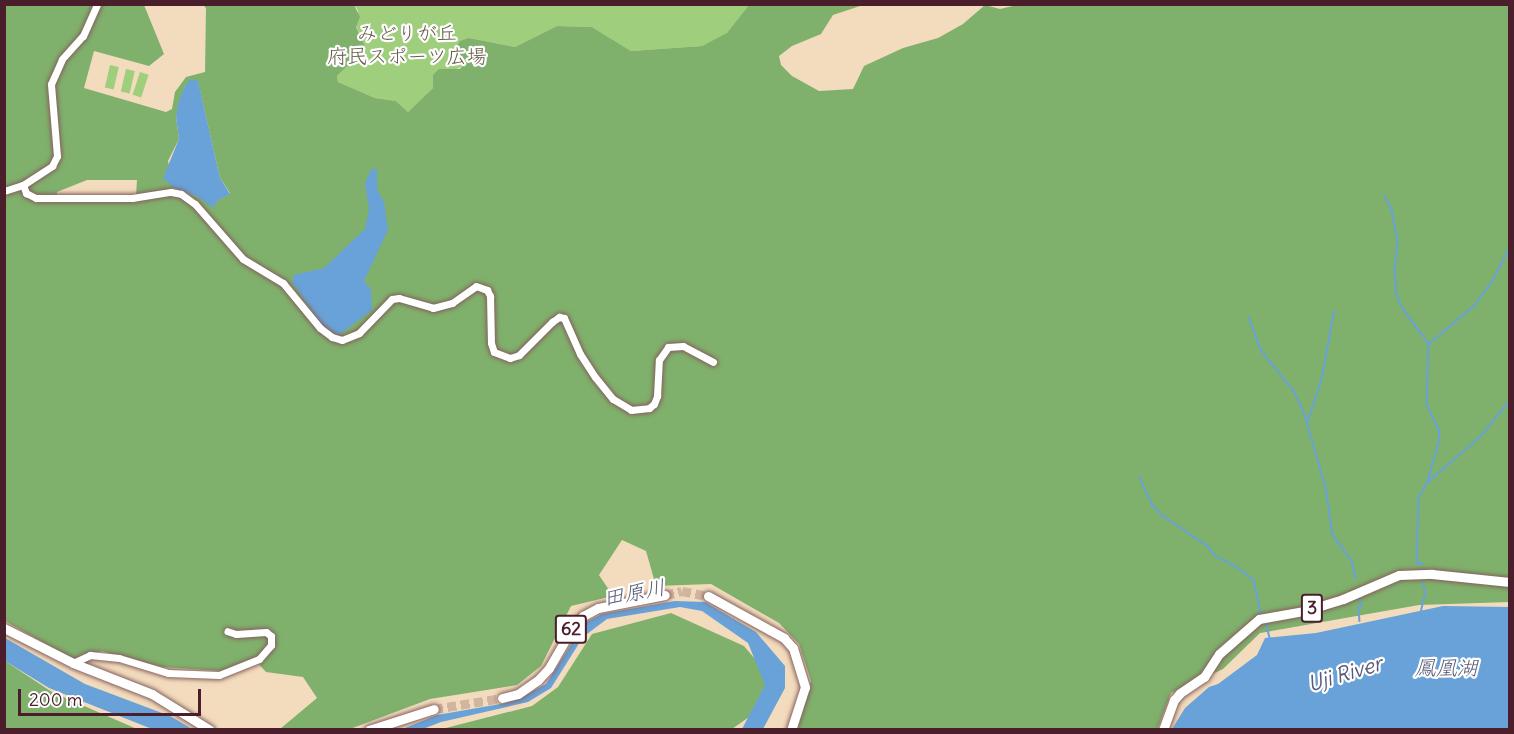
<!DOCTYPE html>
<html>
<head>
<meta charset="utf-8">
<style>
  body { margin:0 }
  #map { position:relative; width:1514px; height:734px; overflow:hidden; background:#f3dbbd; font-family:Delius,"Klee One",sans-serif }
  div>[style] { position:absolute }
  .green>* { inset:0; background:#9fce7d; transform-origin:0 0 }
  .forest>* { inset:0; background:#7fb16c }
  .water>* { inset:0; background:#69a2d8 }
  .stream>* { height:1.5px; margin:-0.75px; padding:0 0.75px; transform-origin:0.75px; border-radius:0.75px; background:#69a2d8 }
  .major-tunnel>* { height:9px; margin-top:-4.5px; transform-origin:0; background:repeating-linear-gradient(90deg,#d1b5a0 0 9px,transparent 0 13.5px) }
  .roads { filter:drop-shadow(0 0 2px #85615e) drop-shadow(0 0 2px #85615e) }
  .minor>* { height:7px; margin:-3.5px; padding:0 3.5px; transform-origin:3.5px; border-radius:3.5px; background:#fff }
  .major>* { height:9px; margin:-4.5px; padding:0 4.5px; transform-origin:4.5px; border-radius:4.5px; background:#fff }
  span { translate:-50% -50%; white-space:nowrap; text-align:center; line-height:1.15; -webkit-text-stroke:4.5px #fff; paint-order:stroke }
  .shield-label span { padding:2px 4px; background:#fff; border:2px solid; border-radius:4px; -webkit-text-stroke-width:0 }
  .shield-label { font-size:18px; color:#4a1f2b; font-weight:700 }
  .park-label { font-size:20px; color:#685c48 }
  .water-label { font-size:21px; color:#585a79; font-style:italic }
  .frame { position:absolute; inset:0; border:6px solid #4a1f2b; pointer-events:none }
  .scale { position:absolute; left:18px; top:689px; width:183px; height:27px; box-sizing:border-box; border:3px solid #4a1f2b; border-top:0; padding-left:8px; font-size:18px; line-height:21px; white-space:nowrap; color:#4a1f2b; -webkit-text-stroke:4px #fff; paint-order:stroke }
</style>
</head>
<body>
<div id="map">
  <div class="green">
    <i style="clip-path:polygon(354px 5px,749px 5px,727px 34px,702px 46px,631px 51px,592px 27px,557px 26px,515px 47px,469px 38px,461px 62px,464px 65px,435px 81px,433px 88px,408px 112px,396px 101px,375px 98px,338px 82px,337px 76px,366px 48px,356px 26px,358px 10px)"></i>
    <i style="left:110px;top:65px;width:9px;height:23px;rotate:13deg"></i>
    <i style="left:126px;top:69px;width:9px;height:23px;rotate:13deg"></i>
    <i style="left:140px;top:72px;width:9px;height:24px;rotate:18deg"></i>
  </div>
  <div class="forest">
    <i style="clip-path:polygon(evenodd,53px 4px,144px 5px,164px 54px,149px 66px,94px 51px,84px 88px,166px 112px,172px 109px,175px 92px,186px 77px,205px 72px,206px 8px,203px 5px,354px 5px,360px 17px,356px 27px,366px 48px,337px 76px,338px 82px,375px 98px,396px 101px,408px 112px,433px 88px,433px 75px,439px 69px,460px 69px,463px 65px,453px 60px,452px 53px,460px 41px,469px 38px,515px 47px,557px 26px,592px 27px,631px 51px,702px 46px,727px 33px,749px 5px,863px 5px,833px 15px,821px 34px,792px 46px,779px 56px,781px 65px,792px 76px,819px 91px,853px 89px,864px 66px,903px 48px,938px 38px,963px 24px,985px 5px,1000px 9px,1021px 4px,1509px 5px,1509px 602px,1419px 605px,1260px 633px,1223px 669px,1171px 693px,1157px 730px,800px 729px,798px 727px,811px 681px,799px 644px,779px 623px,711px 584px,656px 586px,646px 551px,622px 540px,599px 575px,613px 596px,571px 606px,541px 666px,517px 685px,430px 699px,350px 729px,280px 729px,317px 698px,303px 677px,266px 672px,255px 660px,223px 671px,162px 667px,102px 651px,73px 659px,5px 621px,4px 6px,53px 4px,198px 82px,220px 178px,230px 193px,217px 201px,198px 197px,174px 188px,168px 161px,179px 139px,176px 117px,185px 86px,198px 82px,53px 4px,87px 180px,137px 180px,136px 195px,57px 196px,57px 192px,87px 180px)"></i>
    <i style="clip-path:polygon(671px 613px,744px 646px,766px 672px,766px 693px,759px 710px,732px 729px,438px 730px,532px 706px,558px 687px,592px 634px)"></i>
    <i style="clip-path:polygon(5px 661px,52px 692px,137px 729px,5px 729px)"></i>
  </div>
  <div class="water">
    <i style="clip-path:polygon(191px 79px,198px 81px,220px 178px,230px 194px,217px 201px,213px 208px,198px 197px,174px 188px,163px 178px,179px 139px,176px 117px,178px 104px,185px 86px)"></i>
    <i style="clip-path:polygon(372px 168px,377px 170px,377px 189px,384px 202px,388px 230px,364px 281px,371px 289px,372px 310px,339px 335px,321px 324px,292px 282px,294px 275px,324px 268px,365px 229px,369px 209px,365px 183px)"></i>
    <i style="clip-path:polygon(675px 601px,705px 602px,756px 632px,785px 666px,785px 688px,763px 729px,742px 729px,765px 685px,748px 643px,702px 611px,680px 607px,607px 619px,583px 637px,551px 688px,528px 702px,441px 722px,423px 729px,400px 730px,437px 715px,506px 703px,526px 695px,546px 684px,585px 623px,602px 614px)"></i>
    <i style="clip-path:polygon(1443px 606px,1509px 607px,1509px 729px,1172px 729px,1185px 708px,1209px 687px,1218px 684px,1257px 655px,1265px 638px,1316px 633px)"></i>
    <i style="clip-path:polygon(5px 638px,85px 684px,170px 716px,192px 729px,152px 729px,49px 688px,5px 661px)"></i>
  </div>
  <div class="stream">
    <i style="left:1385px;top:196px;width:16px;rotate:63deg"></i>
    <i style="left:1392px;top:210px;width:33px;rotate:79deg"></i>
    <i style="left:1398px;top:242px;width:27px;rotate:96deg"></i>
    <i style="left:1395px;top:269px;width:26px;rotate:86deg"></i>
    <i style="left:1397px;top:295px;width:17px;rotate:65deg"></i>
    <i style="left:1404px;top:310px;width:42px;rotate:53.7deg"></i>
    <i style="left:1429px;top:344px;width:60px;rotate:91.9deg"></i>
    <i style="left:1427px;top:404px;width:29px;rotate:65deg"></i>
    <i style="left:1439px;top:430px;width:9px;rotate:84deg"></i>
    <i style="left:1440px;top:439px;width:45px;rotate:105.6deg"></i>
    <i style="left:1428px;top:482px;width:18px;rotate:119deg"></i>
    <i style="left:1419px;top:498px;width:65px;rotate:91.8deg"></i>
    <i style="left:1417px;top:563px;width:5px"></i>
    <i style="left:1422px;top:563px;width:2px;rotate:90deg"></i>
    <i style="left:1249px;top:317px;width:35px;rotate:70deg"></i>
    <i style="left:1261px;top:350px;width:53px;rotate:51.2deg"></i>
    <i style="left:1294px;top:391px;width:23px;rotate:65deg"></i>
    <i style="left:1304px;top:412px;width:78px;rotate:73.7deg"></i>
    <i style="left:1326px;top:487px;width:49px;rotate:81.7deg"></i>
    <i style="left:1333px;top:535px;width:32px;rotate:54deg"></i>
    <i style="left:1352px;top:561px;width:18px;rotate:77deg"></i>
    <i style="left:1429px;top:344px;width:60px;rotate:-40.3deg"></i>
    <i style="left:1475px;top:305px;width:29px;rotate:-54deg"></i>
    <i style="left:1492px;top:282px;width:39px;rotate:-63deg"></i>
    <i style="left:1308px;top:421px;width:45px;rotate:-72deg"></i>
    <i style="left:1322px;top:378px;width:68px;rotate:-79.8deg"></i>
    <i style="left:1140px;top:477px;width:30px;rotate:66deg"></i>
    <i style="left:1152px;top:504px;width:15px;rotate:48deg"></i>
    <i style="left:1162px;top:515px;width:57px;rotate:34.2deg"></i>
    <i style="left:1209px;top:547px;width:9px;rotate:58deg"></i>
    <i style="left:1214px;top:555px;width:27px;rotate:28deg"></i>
    <i style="left:1238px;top:568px;width:20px;rotate:37deg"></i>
    <i style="left:1254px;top:580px;width:34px;rotate:78deg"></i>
    <i style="left:1428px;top:482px;width:70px;rotate:-41deg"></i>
    <i style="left:1481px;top:436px;width:46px;rotate:-51.1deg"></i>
    <i style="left:1359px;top:597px;width:9px;rotate:72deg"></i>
    <i style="left:1362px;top:606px;width:4px;rotate:146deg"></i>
    <i style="left:1359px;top:608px;width:13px;rotate:86deg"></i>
    <i style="left:1421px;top:611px;width:18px;rotate:-77deg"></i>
    <i style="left:1425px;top:593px;width:10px;rotate:-101deg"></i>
    <i style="left:1266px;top:622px;width:16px;rotate:76deg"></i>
  </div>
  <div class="major-tunnel">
    <i style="left:665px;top:595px;width:17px;rotate:-13deg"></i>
    <i style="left:682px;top:591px;width:26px;rotate:11deg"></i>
    <i style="left:434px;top:709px;width:69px;rotate:-9.2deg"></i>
  </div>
  <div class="roads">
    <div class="minor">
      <i style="left:23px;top:185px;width:9px;rotate:69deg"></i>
      <i style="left:26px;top:193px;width:11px;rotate:27deg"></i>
      <i style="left:36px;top:198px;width:96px"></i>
      <i style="left:132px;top:198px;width:39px;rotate:-9deg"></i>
      <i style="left:171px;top:192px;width:10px;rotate:11deg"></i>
      <i style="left:181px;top:194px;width:17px;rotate:36deg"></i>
      <i style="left:195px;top:204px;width:73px;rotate:48.9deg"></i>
      <i style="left:243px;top:259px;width:47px;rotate:31deg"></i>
      <i style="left:283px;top:283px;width:58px;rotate:50.6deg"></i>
      <i style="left:320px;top:328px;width:15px;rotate:37deg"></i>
      <i style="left:332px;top:337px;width:10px;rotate:17deg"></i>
      <i style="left:342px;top:340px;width:18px;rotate:-22deg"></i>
      <i style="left:359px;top:333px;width:47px;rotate:-45.9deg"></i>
      <i style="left:392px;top:299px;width:7px;rotate:-8deg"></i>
      <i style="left:399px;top:298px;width:35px;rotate:16deg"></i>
      <i style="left:433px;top:308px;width:20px;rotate:-15deg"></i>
      <i style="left:452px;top:303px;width:29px;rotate:-35deg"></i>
      <i style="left:476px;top:286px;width:12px;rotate:20deg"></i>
      <i style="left:487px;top:290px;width:7px;rotate:63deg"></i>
      <i style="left:490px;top:296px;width:47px;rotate:88.8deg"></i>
      <i style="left:491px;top:343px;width:9px;rotate:72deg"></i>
      <i style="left:494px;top:352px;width:17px;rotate:21deg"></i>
      <i style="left:510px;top:358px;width:9px;rotate:-18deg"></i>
      <i style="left:519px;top:355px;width:47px;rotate:-45deg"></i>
      <i style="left:552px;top:322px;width:9px;rotate:-36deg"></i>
      <i style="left:559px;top:317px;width:5px;rotate:11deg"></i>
      <i style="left:564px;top:318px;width:39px;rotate:66deg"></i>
      <i style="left:580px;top:354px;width:27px;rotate:57deg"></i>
      <i style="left:595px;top:377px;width:28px;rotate:51deg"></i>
      <i style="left:613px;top:399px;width:21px;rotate:31deg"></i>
      <i style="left:631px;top:410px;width:18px;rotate:-6deg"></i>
      <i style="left:649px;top:408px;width:6px;rotate:-39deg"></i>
      <i style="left:654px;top:404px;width:9px;rotate:-69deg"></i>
      <i style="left:657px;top:396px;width:36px;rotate:-87deg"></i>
      <i style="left:659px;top:360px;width:16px;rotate:-55deg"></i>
      <i style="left:668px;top:347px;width:15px;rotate:-4deg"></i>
      <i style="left:683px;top:346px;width:34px;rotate:28deg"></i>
      <i style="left:4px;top:191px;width:20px;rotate:-18deg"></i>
      <i style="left:23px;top:185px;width:35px;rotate:-33deg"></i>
      <i style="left:52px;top:166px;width:11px;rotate:-63deg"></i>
      <i style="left:57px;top:156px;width:72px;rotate:-94.8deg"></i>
      <i style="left:51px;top:84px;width:27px;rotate:-66deg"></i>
      <i style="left:62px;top:59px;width:31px;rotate:-48deg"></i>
      <i style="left:83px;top:36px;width:35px;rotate:-66deg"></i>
      <i style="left:73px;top:663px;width:19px;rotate:-25deg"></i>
      <i style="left:90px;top:655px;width:29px;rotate:6deg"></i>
      <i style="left:119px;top:658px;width:51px;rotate:17deg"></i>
      <i style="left:168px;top:673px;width:51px;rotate:2.2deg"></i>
      <i style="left:219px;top:675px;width:43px;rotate:-21.8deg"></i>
      <i style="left:259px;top:659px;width:18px;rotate:-49deg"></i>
      <i style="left:271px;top:645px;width:9px;rotate:-90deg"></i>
      <i style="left:271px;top:636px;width:6px;rotate:-141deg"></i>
      <i style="left:266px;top:632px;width:30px;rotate:176deg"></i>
      <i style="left:236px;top:634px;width:9px;rotate:-162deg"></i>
    </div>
    <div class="major">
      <i style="left:708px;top:596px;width:87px;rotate:28.9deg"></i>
      <i style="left:784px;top:638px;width:13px;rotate:48deg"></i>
      <i style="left:793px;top:648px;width:41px;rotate:72.9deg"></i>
      <i style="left:805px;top:687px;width:45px;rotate:108deg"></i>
      <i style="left:4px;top:628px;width:77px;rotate:26.9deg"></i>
      <i style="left:73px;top:663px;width:85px;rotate:21.4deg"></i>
      <i style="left:152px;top:694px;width:68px;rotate:31.8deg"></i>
      <i style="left:502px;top:698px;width:16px;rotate:-14deg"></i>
      <i style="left:518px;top:694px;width:24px;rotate:-35deg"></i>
      <i style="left:538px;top:680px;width:16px;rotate:-47deg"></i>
      <i style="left:549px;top:668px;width:50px;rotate:-59.8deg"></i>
      <i style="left:574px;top:625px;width:13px;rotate:-45deg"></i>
      <i style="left:583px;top:616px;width:17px;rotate:-28deg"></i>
      <i style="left:598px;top:608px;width:68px;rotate:-11deg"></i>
      <i style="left:369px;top:730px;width:68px;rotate:-17.9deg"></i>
      <i style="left:1163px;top:730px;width:32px;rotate:-70deg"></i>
      <i style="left:1174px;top:700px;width:9px;rotate:-49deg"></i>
      <i style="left:1180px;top:693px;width:29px;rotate:-34deg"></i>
      <i style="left:1204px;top:677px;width:27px;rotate:-57deg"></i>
      <i style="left:1219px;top:654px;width:53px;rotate:-41.2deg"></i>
      <i style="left:1259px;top:619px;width:46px;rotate:-10.1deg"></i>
      <i style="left:1304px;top:611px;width:41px;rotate:-17.1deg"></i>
      <i style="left:1343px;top:599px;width:61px;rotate:-23.2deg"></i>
      <i style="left:1399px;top:575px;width:33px;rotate:-2deg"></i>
      <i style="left:1432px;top:574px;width:78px;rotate:5.9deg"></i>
    </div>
  </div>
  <div class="shield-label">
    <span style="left:1312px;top:608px">3</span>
    <span style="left:571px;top:629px">62</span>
  </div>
  <div class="park-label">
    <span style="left:407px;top:44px">みどりが丘<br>府民スポーツ広場</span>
  </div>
  <div class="water-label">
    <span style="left:634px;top:593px;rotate:-11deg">田原川</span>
    <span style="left:1446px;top:668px">鳳凰湖</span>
    <span style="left:1345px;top:674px;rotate:-17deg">Uji River</span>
  </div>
  <div class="frame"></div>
  <div class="scale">200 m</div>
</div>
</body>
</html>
